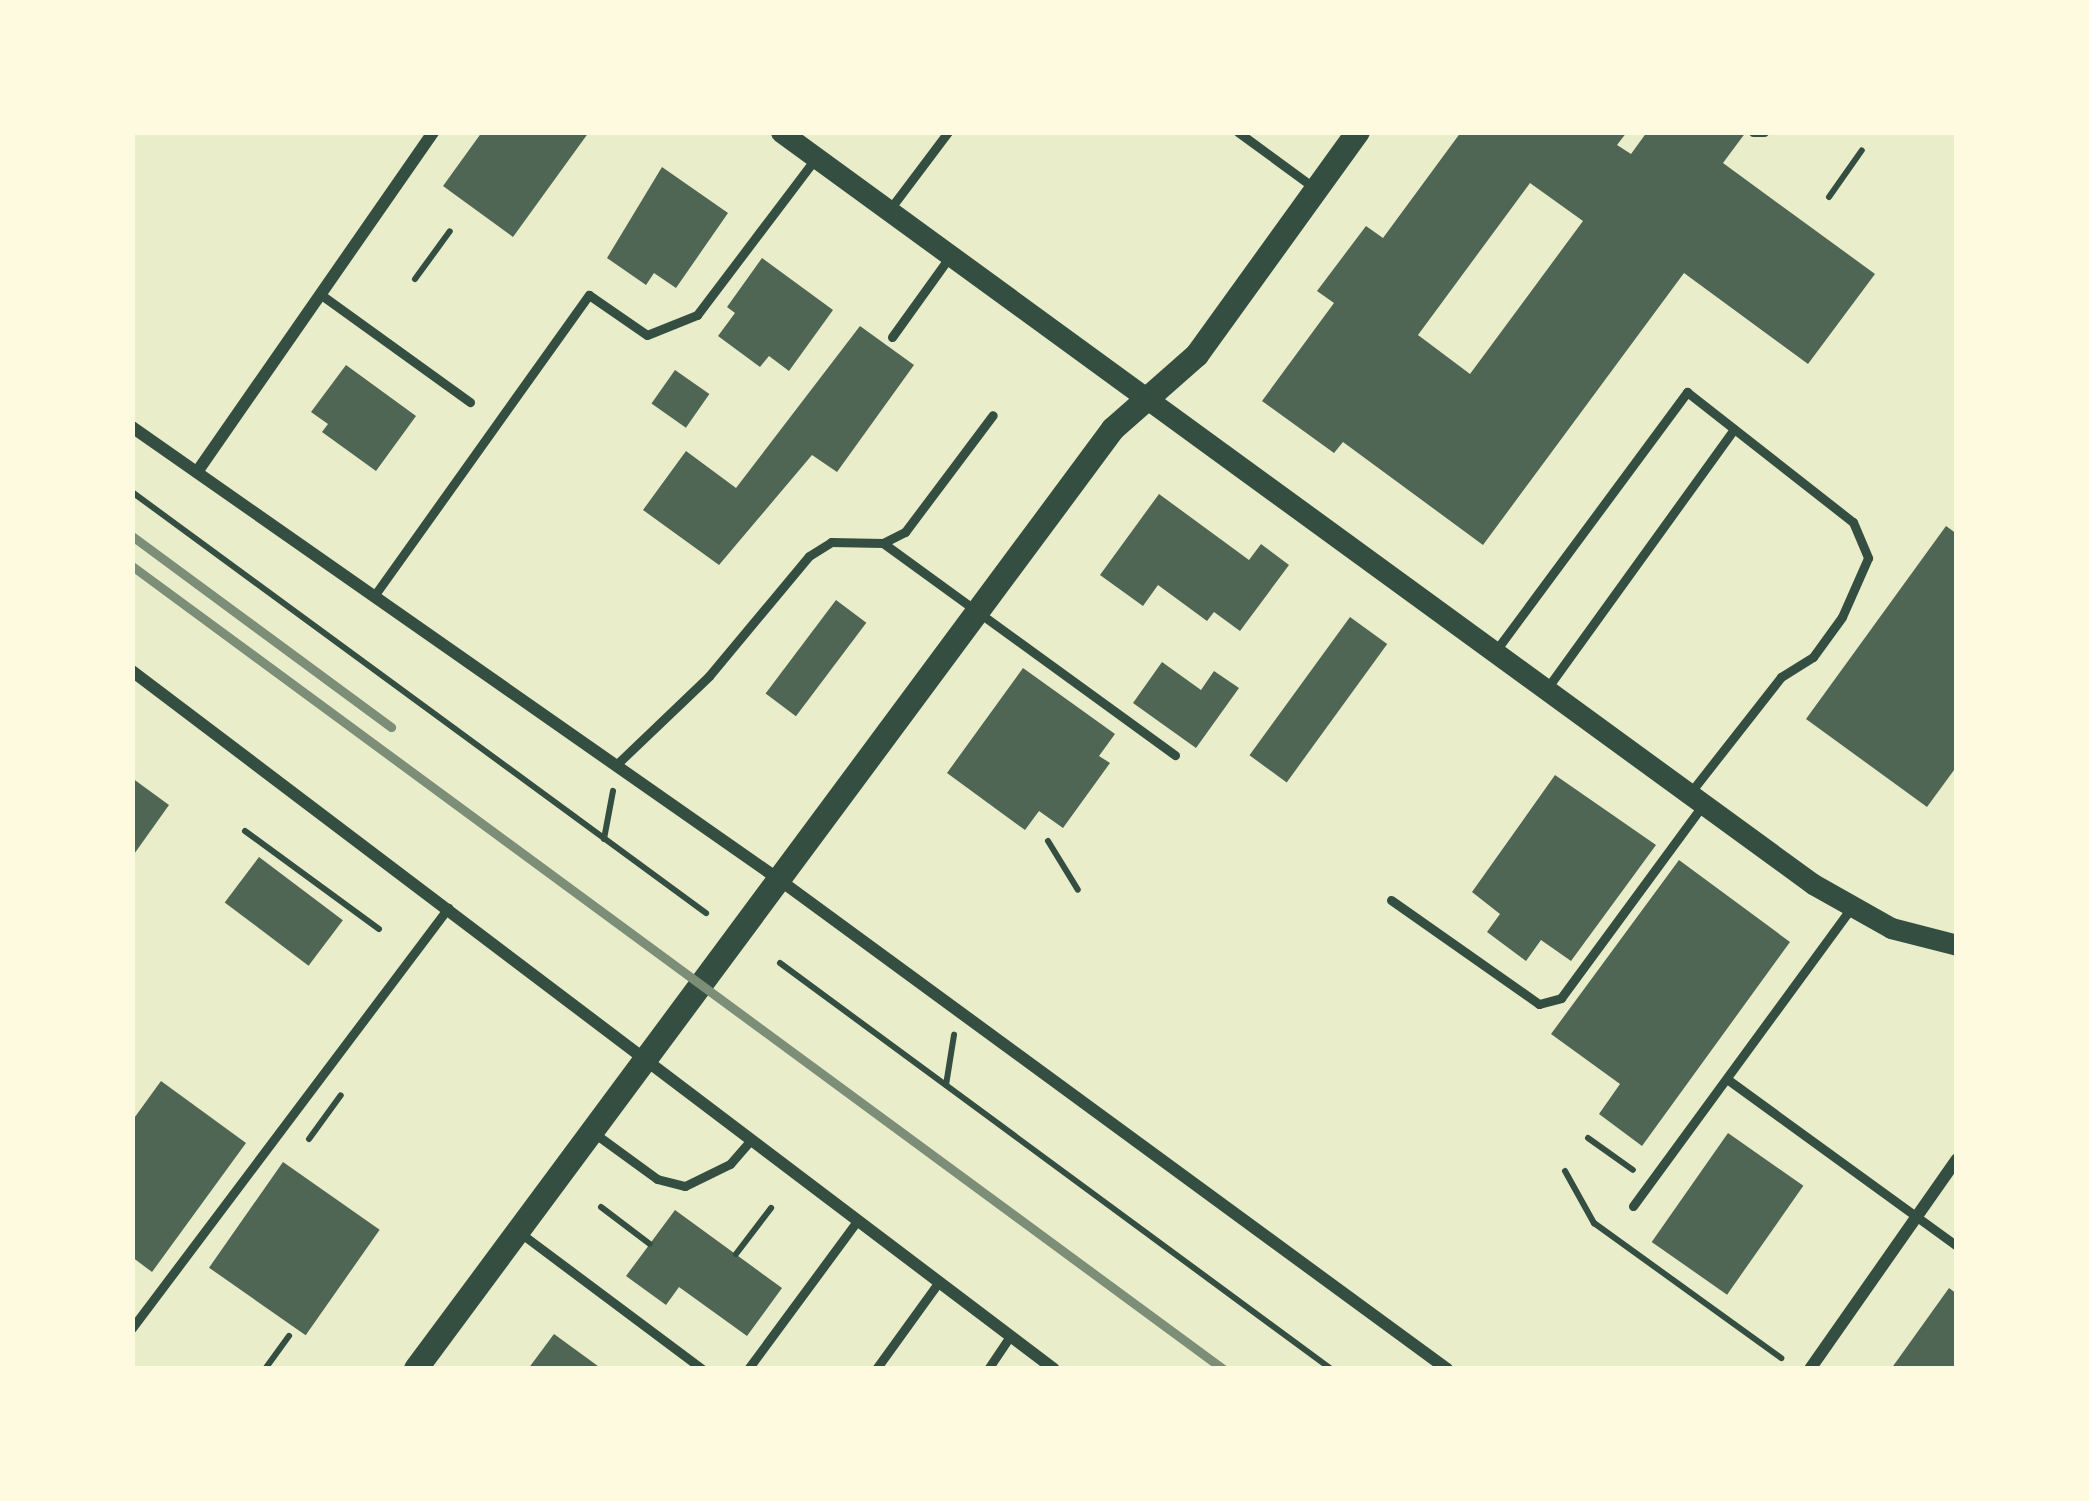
<!DOCTYPE html>
<html>
<head>
<meta charset="utf-8">
<style>
  body { margin:0 }
  #map { position:relative; width:2089px; height:1501px; overflow:hidden; background:#e9edc9; font-family:Signika,sans-serif }
  div>[style] { position:absolute }
  .building>* { inset:0; background:#4f6655; transform-origin:0 0 }
  .path>* { height:6px; margin:-3px; padding:0 3px; transform-origin:3px; border-radius:3px; background:#344e41 }
  .service>* { height:9px; margin:-4.5px; padding:0 4.5px; transform-origin:4.5px; border-radius:4.5px; background:#344e41 }
  .minor>* { height:12px; margin:-6px; padding:0 6px; transform-origin:6px; border-radius:6px; background:#344e41 }
  .tertiary>* { height:21px; margin:-10.5px; padding:0 10.5px; transform-origin:10.5px; border-radius:10.5px; background:#344e41 }
  .secondary>* { height:24px; margin:-12px; padding:0 12px; transform-origin:12px; border-radius:12px; background:#344e41 }
  .rail>* { height:9px; margin:-4.5px; padding:0 4.5px; transform-origin:4.5px; border-radius:4.5px; background:#7c8e77 }
  span { translate:-50% -50%; white-space:nowrap; text-align:center; line-height:1.15; -webkit-text-stroke:12px #fefae0; paint-order:stroke }
  .frame { position:absolute; inset:0; border:135px solid #fefae0; pointer-events:none }
</style>
</head>
<body>
<div id="map">
  <div class="building">
    <i style="clip-path:polygon(482px 132px,589px 132px,513px 237px,443px 186px)"></i>
    <i style="clip-path:polygon(evenodd,1461px 132px,1627px 132px,1617px 145px,1631px 154px,1647px 132px,1746px 132px,1723px 163px,1875px 274px,1808px 364px,1684px 273px,1483px 545px,1343px 442px,1334px 453px,1262px 401px,1334px 303px,1317px 291px,1366px 226px,1383px 238px,1461px 132px,1530px 183px,1583px 221px,1470px 374px,1418px 335px,1530px 183px)"></i>
    <i style="clip-path:polygon(662px 167px,728px 213px,676px 288px,654px 273px,646px 285px,607px 258px)"></i>
    <i style="clip-path:polygon(762px 258px,833px 310px,789px 371px,769px 356px,760px 367px,718px 336px,735px 313px,727px 307px)"></i>
    <i style="clip-path:polygon(860px 326px,914px 365px,837px 472px,812px 455px,719px 565px,643px 510px,686px 451px,736px 488px)"></i>
    <i style="clip-path:polygon(346px 365px,416px 416px,376px 471px,322px 432px,328px 424px,311px 412px)"></i>
    <i style="left:675px;top:370px;width:42px;height:41px;rotate:35deg"></i>
    <i style="clip-path:polygon(1159px 494px,1249px 560px,1261px 544px,1289px 565px,1240px 631px,1214px 612px,1207px 621px,1158px 585px,1143px 606px,1100px 575px)"></i>
    <i style="clip-path:polygon(1946px 526px,1957px 534px,1957px 766px,1927px 807px,1806px 719px)"></i>
    <i style="left:836px;top:600px;width:38px;height:117px;rotate:37deg"></i>
    <i style="left:1350px;top:617px;width:46px;height:171px;rotate:36deg"></i>
    <i style="clip-path:polygon(1162px 662px,1201px 690px,1214px 671px,1239px 688px,1196px 748px,1133px 703px)"></i>
    <i style="clip-path:polygon(1023px 668px,1115px 734px,1099px 756px,1110px 763px,1063px 828px,1039px 811px,1025px 830px,947px 773px)"></i>
    <i style="clip-path:polygon(1555px 775px,1656px 845px,1571px 961px,1541px 940px,1526px 961px,1487px 932px,1500px 914px,1472px 892px)"></i>
    <i style="clip-path:polygon(132px 778px,169px 805px,132px 857px)"></i>
    <i style="left:259px;top:857px;width:105px;height:57px;rotate:37deg"></i>
    <i style="clip-path:polygon(1679px 860px,1790px 942px,1642px 1146px,1599px 1114px,1620px 1084px,1551px 1034px)"></i>
    <i style="clip-path:polygon(161px 1081px,246px 1143px,152px 1272px,132px 1257px,132px 1121px)"></i>
    <i style="left:1728px;top:1133px;width:92px;height:133px;rotate:35deg"></i>
    <i style="left:283px;top:1162px;width:118px;height:129px;rotate:35deg"></i>
    <i style="clip-path:polygon(675px 1210px,782px 1288px,747px 1336px,679px 1287px,666px 1305px,626px 1276px)"></i>
    <i style="clip-path:polygon(1949px 1288px,1957px 1294px,1957px 1369px,1891px 1369px)"></i>
    <i style="clip-path:polygon(554px 1334px,602px 1369px,528px 1369px)"></i>
  </div>
  <div class="path">
    <i style="left:1829px;top:197px;width:57px;rotate:-54.9deg"></i>
    <i style="left:415px;top:279px;width:59px;rotate:-53.9deg"></i>
    <i style="left:132px;top:492px;width:712px;rotate:36.26deg"></i>
    <i style="left:245px;top:831px;width:166px;rotate:36.2deg"></i>
    <i style="left:604px;top:839px;width:49px;rotate:-79.4deg"></i>
    <i style="left:1048px;top:841px;width:57px;rotate:58.5deg"></i>
    <i style="left:780px;top:963px;width:684px;rotate:36.38deg"></i>
    <i style="left:946px;top:1085px;width:51px;rotate:-80.9deg"></i>
    <i style="left:1588px;top:1138px;width:55px;rotate:35.4deg"></i>
    <i style="left:309px;top:1139px;width:54px;rotate:-54deg"></i>
    <i style="left:1565px;top:1171px;width:60px;rotate:60.9deg"></i>
    <i style="left:1594px;top:1223px;width:231px;rotate:35.8deg"></i>
    <i style="left:601px;top:1207px;width:61px;rotate:37.1deg"></i>
    <i style="left:736px;top:1254px;width:58px;rotate:-52.7deg"></i>
    <i style="left:265px;top:1369px;width:41px;rotate:-54deg"></i>
  </div>
  <div class="service">
    <i style="left:1238px;top:132px;width:97px;rotate:36.2deg"></i>
    <i style="left:1753px;top:132px;width:11px"></i>
    <i style="left:890px;top:209px;width:96px;rotate:-53deg"></i>
    <i style="left:320px;top:294px;width:185px;rotate:35.8deg"></i>
    <i style="left:892px;top:337px;width:101px;rotate:-54.3deg"></i>
    <i style="left:883px;top:543px;width:361px;rotate:36deg"></i>
    <i style="left:374px;top:596px;width:370px;rotate:-54.5deg"></i>
    <i style="left:589px;top:295px;width:70px;rotate:34.6deg"></i>
    <i style="left:647px;top:335px;width:54px;rotate:-21.8deg"></i>
    <i style="left:697px;top:315px;width:196px;rotate:-52.9deg"></i>
    <i style="left:1497px;top:649px;width:320px;rotate:-53.5deg"></i>
    <i style="left:1687px;top:392px;width:211px;rotate:38.1deg"></i>
    <i style="left:1853px;top:522px;width:39px;rotate:67deg"></i>
    <i style="left:1868px;top:558px;width:64px;rotate:113.8deg"></i>
    <i style="left:1842px;top:617px;width:49px;rotate:125.9deg"></i>
    <i style="left:1813px;top:657px;width:38px;rotate:148deg"></i>
    <i style="left:1781px;top:677px;width:147px;rotate:128.1deg"></i>
    <i style="left:1548px;top:687px;width:318px;rotate:-54.2deg"></i>
    <i style="left:616px;top:765px;width:129px;rotate:-43.7deg"></i>
    <i style="left:709px;top:676px;width:156px;rotate:-50.2deg"></i>
    <i style="left:809px;top:556px;width:26px;rotate:-32deg"></i>
    <i style="left:831px;top:542px;width:52px;rotate:1.1deg"></i>
    <i style="left:883px;top:543px;width:25px;rotate:-27deg"></i>
    <i style="left:905px;top:532px;width:146px;rotate:-53.1deg"></i>
    <i style="left:1391px;top:900px;width:181px;rotate:35.1deg"></i>
    <i style="left:1539px;top:1004px;width:23px;rotate:-15deg"></i>
    <i style="left:1561px;top:998px;width:242px;rotate:-53.7deg"></i>
    <i style="left:1727px;top:1079px;width:284px;rotate:36deg"></i>
    <i style="left:594px;top:1133px;width:78px;rotate:36.1deg"></i>
    <i style="left:657px;top:1179px;width:29px;rotate:14deg"></i>
    <i style="left:685px;top:1186px;width:50px;rotate:-26.1deg"></i>
    <i style="left:730px;top:1164px;width:29px;rotate:-49deg"></i>
    <i style="left:1633px;top:1206px;width:369px;rotate:-53.8deg"></i>
    <i style="left:519px;top:1232px;width:229px;rotate:36.8deg"></i>
    <i style="left:132px;top:1328px;width:526px;rotate:-53.04deg"></i>
    <i style="left:748px;top:1369px;width:184px;rotate:-53.6deg"></i>
    <i style="left:876px;top:1369px;width:106px;rotate:-54.2deg"></i>
    <i style="left:988px;top:1369px;width:40px;rotate:-56deg"></i>
  </div>
  <div class="minor">
    <i style="left:132px;top:427px;width:792px;rotate:34.97deg"></i>
    <i style="left:781px;top:881px;width:826px;rotate:36.23deg"></i>
    <i style="left:197px;top:472px;width:414px;rotate:-55.2deg"></i>
    <i style="left:132px;top:671px;width:1156px;rotate:37.13deg"></i>
    <i style="left:1810px;top:1369px;width:256px;rotate:-55deg"></i>
  </div>
  <div class="tertiary">
    <i style="left:781px;top:132px;width:1277px;rotate:36.08deg"></i>
    <i style="left:1813px;top:884px;width:90px;rotate:29.4deg"></i>
    <i style="left:1891px;top:928px;width:68px;rotate:14.4deg"></i>
  </div>
  <div class="secondary">
    <i style="left:416px;top:1369px;width:1170px;rotate:-53.44deg"></i>
    <i style="left:1113px;top:429px;width:112px;rotate:-41.4deg"></i>
    <i style="left:1197px;top:355px;width:275px;rotate:-54.2deg"></i>
  </div>
  <div class="rail">
    <i style="left:132px;top:536px;width:322px;rotate:36.4deg"></i>
    <i style="left:132px;top:566px;width:1355px;rotate:36.35deg"></i>
  </div>
  <div class="frame"></div>
</div>
</body>
</html>
